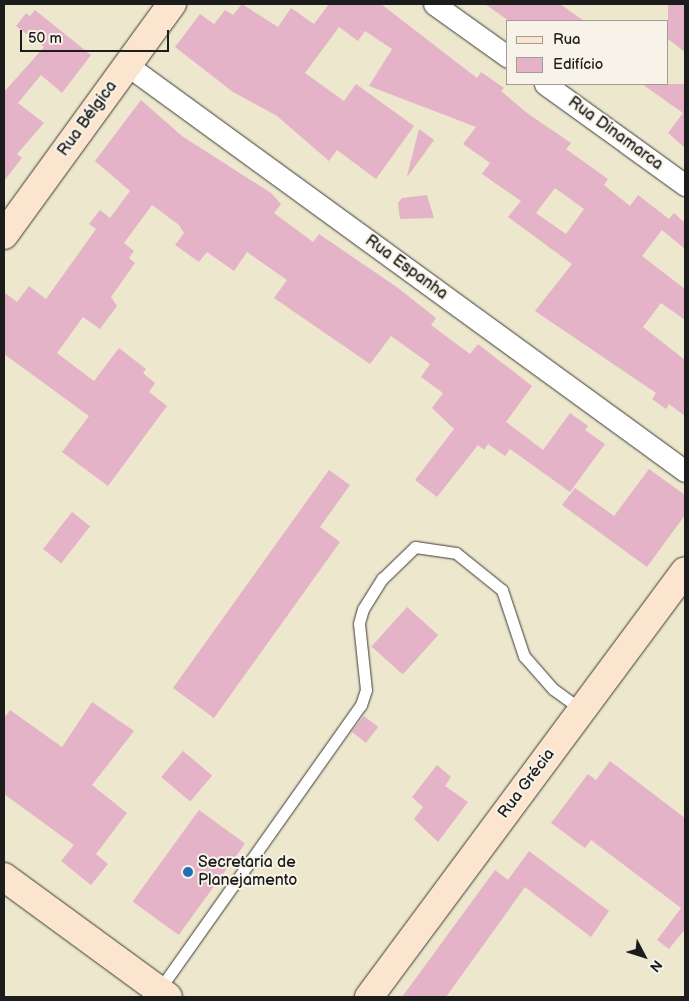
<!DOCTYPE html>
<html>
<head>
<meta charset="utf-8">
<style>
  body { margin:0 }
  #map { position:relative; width:689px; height:1001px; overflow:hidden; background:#ede7cd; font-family:"Balsamiq Sans",sans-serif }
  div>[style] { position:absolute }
  .building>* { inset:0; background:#e5b3c7; transform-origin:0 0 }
  .roads { filter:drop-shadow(0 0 1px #3b3a37) drop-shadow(0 0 1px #3b3a37) }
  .lane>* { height:11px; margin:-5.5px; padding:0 5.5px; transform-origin:5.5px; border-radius:5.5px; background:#fff }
  .street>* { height:21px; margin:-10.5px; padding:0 10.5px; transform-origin:10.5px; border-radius:10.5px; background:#fff }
  .secondary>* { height:28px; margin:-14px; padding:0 14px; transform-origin:14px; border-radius:14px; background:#fce5cf }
  .dots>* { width:14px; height:14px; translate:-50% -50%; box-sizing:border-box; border:2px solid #f7f3e8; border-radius:50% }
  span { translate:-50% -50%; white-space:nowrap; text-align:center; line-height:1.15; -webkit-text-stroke:4px #f7f3e8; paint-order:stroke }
  .street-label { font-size:16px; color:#1c1c1c }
  .poi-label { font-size:16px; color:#1c1c1c }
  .left { translate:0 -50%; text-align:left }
  .frame { position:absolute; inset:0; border:5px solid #1c1c1c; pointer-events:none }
  .legend { position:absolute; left:506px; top:20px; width:162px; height:65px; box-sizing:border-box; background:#f7f3e8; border:1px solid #9f9d96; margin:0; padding:6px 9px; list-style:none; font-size:15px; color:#1c1c1c }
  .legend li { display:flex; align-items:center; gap:10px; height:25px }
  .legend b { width:25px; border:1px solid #9f9d96 }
  .north { position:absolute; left:619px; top:931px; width:50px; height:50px; -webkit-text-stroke:4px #f7f3e8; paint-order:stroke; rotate:130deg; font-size:14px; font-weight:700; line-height:20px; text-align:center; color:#1c1c1c }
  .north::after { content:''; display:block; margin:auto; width:18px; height:22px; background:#1c1c1c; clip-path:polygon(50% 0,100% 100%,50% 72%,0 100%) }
  .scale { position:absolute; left:20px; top:30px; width:149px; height:22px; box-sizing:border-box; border:2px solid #1c1c1c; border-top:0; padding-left:6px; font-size:15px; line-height:18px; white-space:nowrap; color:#1c1c1c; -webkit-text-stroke:4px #f7f3e8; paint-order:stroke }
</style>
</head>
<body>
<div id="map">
  <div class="building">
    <i style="clip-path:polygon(evenodd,242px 4px,278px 27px,291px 8px,314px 24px,329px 4px,381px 4px,477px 78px,481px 72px,504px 88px,501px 91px,527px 113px,571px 143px,566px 149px,608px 179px,604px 185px,630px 206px,638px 195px,669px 219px,674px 213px,685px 223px,685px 249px,662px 230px,642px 256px,685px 289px,685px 320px,661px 303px,643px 327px,685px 360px,685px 416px,669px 404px,666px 409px,652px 399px,656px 393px,535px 311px,572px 264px,508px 217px,521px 201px,482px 174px,490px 163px,463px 144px,476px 127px,369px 86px,392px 49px,365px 31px,358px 41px,339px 27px,305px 73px,344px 101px,356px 84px,414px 126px,376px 179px,337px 150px,329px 161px,277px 116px,233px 92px,175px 47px,200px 14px,214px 24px,225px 10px,233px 15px,242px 4px,555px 188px,584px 209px,566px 234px,536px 213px,555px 188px)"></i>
    <i style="clip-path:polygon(485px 4px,560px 4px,584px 21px,509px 21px)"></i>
    <i style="clip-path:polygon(668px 4px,685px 4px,685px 52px,668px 39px)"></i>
    <i style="clip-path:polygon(35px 10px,91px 55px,62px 93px,41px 75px,18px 103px,44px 123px,17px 154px,22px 158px,4px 181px,4px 92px,44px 47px,16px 26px,26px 13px,30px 16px)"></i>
    <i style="clip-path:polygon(642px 84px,685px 84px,685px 148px,668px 133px,683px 113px)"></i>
    <i style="clip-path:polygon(141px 100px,182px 136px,271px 193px,281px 204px,274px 213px,313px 242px,319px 234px,398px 288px,436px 318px,431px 325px,470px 354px,478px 344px,532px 386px,506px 422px,543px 450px,570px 413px,588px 426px,585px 430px,605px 444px,570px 492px,510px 449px,505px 456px,488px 444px,484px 450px,478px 445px,437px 497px,415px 480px,454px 429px,432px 408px,443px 393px,421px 377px,430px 364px,391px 336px,370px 364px,274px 298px,287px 280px,247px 252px,234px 271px,207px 252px,199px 262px,175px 245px,184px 233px,179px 225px,152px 205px,124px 243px,134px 251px,129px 258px,135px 263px,111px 297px,117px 306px,100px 329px,83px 317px,57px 353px,94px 381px,119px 348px,146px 369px,143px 373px,155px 383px,149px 392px,167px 406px,108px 486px,62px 452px,89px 416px,4px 354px,4px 292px,17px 302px,29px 286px,46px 299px,96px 229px,89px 224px,100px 210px,110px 218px,130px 191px,95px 161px)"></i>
    <i style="clip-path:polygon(419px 129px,434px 140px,408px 176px,407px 176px)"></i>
    <i style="clip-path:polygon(427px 195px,434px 218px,400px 219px,398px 203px,402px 198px)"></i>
    <i style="clip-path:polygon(649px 469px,685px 495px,685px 515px,647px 567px,562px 505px,575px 488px,614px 516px)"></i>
    <i style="clip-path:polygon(329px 470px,350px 485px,320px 527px,340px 542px,214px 718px,173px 688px)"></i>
    <i style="left:72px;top:512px;width:23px;height:47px;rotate:38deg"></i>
    <i style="left:407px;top:607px;width:42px;height:53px;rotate:42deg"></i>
    <i style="clip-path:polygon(92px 702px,134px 731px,92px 785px,127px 813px,96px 854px,108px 864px,91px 885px,61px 861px,74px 845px,4px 794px,4px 718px,10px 710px,62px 747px)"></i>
    <i style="left:364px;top:716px;width:18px;height:20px;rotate:38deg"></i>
    <i style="left:183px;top:751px;width:38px;height:34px;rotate:40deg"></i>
    <i style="clip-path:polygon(610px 761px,685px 818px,685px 929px,669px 949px,657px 940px,681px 908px,591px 840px,585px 848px,551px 823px,588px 774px,596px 780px)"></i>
    <i style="clip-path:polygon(437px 765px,451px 777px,445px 786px,468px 802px,438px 842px,414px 819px,423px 807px,412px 797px)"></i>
    <i style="left:199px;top:810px;width:57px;height:113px;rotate:36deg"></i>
    <i style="clip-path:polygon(529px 851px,609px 911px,591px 937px,525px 887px,446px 997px,402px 997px,495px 870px,508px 880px)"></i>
  </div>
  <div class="roads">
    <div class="lane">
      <i style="left:159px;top:990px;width:349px;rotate:-54.7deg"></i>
      <i style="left:361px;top:705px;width:16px;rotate:-72deg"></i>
      <i style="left:366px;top:690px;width:67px;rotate:-96deg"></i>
      <i style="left:359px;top:623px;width:15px;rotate:-74deg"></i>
      <i style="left:363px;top:609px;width:36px;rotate:-58deg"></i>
      <i style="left:382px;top:579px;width:46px;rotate:-44.1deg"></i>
      <i style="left:415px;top:547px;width:41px;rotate:8.3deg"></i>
      <i style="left:456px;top:553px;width:59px;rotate:38.8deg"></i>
      <i style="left:502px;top:590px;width:70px;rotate:71.6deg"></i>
      <i style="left:524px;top:656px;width:44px;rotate:48.7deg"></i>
      <i style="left:553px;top:689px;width:36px;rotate:36deg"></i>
    </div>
    <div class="street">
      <i style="left:434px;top:4px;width:91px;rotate:35.6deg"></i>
      <i style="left:127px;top:65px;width:690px;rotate:36.04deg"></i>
      <i style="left:545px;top:84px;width:173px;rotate:35.8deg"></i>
    </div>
    <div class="secondary">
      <i style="left:4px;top:235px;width:286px;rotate:-54deg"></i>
      <i style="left:4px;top:877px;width:203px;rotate:36.2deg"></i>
      <i style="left:369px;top:997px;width:530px;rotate:-53.43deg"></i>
    </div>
  </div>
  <div class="dots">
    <i style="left:188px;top:872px;background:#1f6fb2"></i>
  </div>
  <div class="street-label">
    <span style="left:88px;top:119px;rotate:-54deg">Rua Bélgica</span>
    <span style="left:615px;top:134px;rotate:36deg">Rua Dinamarca</span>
    <span style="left:406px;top:268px;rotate:36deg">Rua Espanha</span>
    <span style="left:527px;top:784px;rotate:-53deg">Rua Grécia</span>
  </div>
  <div class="poi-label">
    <span class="left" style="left:198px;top:872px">Secretaria de<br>Planejamento</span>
  </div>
  <div class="frame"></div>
  <ul class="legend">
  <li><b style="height:6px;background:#fce5cf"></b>Rua</li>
  <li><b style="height:14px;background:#e5b3c7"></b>Edifício</li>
  </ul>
  <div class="north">N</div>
  <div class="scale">50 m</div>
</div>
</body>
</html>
